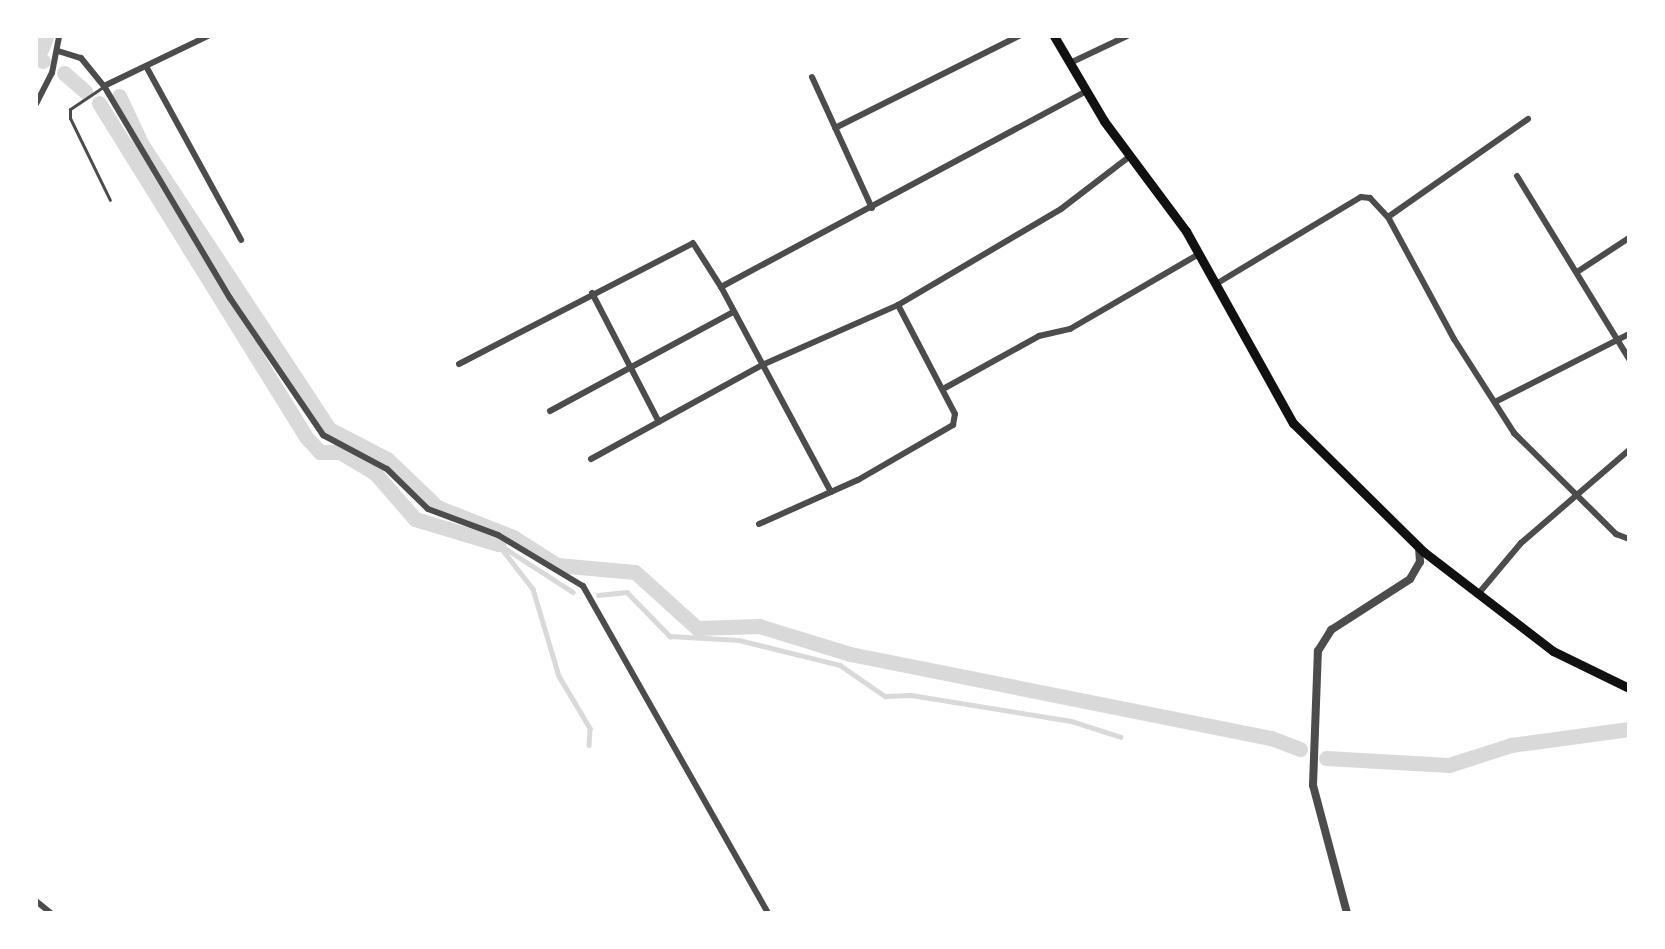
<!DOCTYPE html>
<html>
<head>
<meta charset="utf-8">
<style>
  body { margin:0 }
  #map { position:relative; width:1665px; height:949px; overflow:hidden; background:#fff; font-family:Signika,sans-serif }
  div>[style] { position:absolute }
  .stream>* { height:4.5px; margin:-2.25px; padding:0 2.25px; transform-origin:2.25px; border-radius:2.25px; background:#d9d9d9 }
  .canal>* { height:15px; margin:-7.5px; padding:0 7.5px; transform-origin:7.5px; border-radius:7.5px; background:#d9d9d9 }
  .river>* { height:27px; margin:-13.5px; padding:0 13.5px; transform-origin:13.5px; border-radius:13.5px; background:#d9d9d9 }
  .service>* { height:3px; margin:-1.5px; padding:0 1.5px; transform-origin:1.5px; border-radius:1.5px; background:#4c4c4c }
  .minor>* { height:6px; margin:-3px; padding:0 3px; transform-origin:3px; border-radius:3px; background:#4c4c4c }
  .tertiary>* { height:8px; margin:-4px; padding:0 4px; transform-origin:4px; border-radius:4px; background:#4c4c4c }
  .secondary>* { height:9px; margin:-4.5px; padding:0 4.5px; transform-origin:4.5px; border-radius:4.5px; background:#111 }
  span { translate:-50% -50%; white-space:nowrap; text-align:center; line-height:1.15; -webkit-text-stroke:4.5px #fff; paint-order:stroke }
  .frame { position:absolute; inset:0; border:38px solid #fff; pointer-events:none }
</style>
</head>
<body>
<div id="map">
  <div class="stream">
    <i style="left:498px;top:544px;width:57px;rotate:52.1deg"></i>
    <i style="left:533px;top:589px;width:91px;rotate:73.4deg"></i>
    <i style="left:559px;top:676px;width:61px;rotate:59.2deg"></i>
    <i style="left:590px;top:728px;width:17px;rotate:93deg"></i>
    <i style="left:503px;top:547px;width:83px;rotate:32.7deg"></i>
    <i style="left:598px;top:595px;width:29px;rotate:-6deg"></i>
    <i style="left:627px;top:592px;width:62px;rotate:45.7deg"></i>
    <i style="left:670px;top:636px;width:69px;rotate:3.3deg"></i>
    <i style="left:739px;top:640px;width:104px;rotate:13.9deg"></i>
    <i style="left:840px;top:665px;width:55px;rotate:34.6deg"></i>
    <i style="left:885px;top:696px;width:26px;rotate:-2deg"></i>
    <i style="left:911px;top:695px;width:162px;rotate:9.2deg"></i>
    <i style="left:1071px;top:721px;width:52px;rotate:17.7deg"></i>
  </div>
  <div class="canal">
    <i style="left:36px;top:57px;width:8px;rotate:30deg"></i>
    <i style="left:64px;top:73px;width:28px;rotate:41deg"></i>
    <i style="left:119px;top:96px;width:54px;rotate:64.9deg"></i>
    <i style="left:142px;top:145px;width:340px;rotate:56.6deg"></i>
    <i style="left:329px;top:429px;width:65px;rotate:27.3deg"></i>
    <i style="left:387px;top:459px;width:69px;rotate:43.8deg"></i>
    <i style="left:437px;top:507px;width:82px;rotate:21.5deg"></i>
    <i style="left:513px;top:537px;width:52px;rotate:32.5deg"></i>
    <i style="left:557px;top:565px;width:78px;rotate:5.1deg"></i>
    <i style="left:635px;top:572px;width:84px;rotate:42.1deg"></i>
    <i style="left:697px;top:628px;width:62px;rotate:-1.8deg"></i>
    <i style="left:759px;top:626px;width:95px;rotate:17.1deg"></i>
    <i style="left:850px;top:654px;width:429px;rotate:11.3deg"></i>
    <i style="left:1271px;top:738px;width:31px;rotate:21deg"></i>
    <i style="left:99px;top:103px;width:393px;rotate:58.2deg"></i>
    <i style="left:306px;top:437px;width:21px;rotate:47deg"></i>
    <i style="left:320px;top:452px;width:20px"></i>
    <i style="left:340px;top:452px;width:41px;rotate:31deg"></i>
    <i style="left:375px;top:473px;width:61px;rotate:49deg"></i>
    <i style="left:415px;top:519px;width:87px;rotate:16.8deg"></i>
    <i style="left:1326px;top:758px;width:123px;rotate:3.3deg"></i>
    <i style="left:1449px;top:765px;width:65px;rotate:-17.9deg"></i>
    <i style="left:1511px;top:745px;width:119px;rotate:-7.7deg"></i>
  </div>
  <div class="river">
    <i style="left:36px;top:46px;width:11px;rotate:-68deg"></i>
  </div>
  <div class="service">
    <i style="left:103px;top:87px;width:40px;rotate:146deg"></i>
    <i style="left:70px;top:109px;width:9px;rotate:90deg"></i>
    <i style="left:70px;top:118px;width:91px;rotate:64deg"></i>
  </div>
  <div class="minor">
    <i style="left:58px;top:51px;width:24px;rotate:17deg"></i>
    <i style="left:81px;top:58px;width:36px;rotate:51deg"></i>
    <i style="left:104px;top:86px;width:247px;rotate:59.3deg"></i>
    <i style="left:230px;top:298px;width:166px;rotate:55.8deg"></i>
    <i style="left:323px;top:435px;width:72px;rotate:28deg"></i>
    <i style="left:387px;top:469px;width:57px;rotate:44.3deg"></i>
    <i style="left:428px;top:509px;width:75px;rotate:20.4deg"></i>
    <i style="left:498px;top:535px;width:99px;rotate:31deg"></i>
    <i style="left:583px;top:586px;width:376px;rotate:60.5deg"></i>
    <i style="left:1070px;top:63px;width:63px;rotate:-25.3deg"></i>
    <i style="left:147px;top:68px;width:196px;rotate:61.3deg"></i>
    <i style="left:812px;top:77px;width:144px;rotate:65.4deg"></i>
    <i style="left:104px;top:86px;width:115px;rotate:-25.7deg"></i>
    <i style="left:36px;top:104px;width:35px;rotate:-63deg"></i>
    <i style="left:52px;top:73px;width:38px;rotate:-79deg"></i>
    <i style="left:835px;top:128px;width:206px;rotate:-26.6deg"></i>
    <i style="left:1517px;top:176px;width:215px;rotate:58.5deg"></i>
    <i style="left:1388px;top:217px;width:171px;rotate:-35deg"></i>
    <i style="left:1577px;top:272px;width:62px;rotate:-33.2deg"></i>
    <i style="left:1216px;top:284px;width:169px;rotate:-31deg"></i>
    <i style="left:1361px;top:197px;width:9px;rotate:6deg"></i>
    <i style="left:1370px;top:198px;width:26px;rotate:47deg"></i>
    <i style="left:1388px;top:217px;width:139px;rotate:61.6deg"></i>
    <i style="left:1454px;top:339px;width:112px;rotate:57.4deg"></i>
    <i style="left:1514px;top:433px;width:144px;rotate:44.7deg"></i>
    <i style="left:1616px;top:534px;width:14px;rotate:21deg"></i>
    <i style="left:592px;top:293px;width:145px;rotate:62.6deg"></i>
    <i style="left:459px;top:364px;width:263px;rotate:-27.3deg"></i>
    <i style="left:693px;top:243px;width:52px;rotate:57.5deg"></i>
    <i style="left:943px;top:389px;width:110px;rotate:-28.9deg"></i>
    <i style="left:1039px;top:336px;width:32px;rotate:-13deg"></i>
    <i style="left:1070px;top:329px;width:149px;rotate:-30.2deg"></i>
    <i style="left:1495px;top:402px;width:150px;rotate:-26.9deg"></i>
    <i style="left:550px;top:411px;width:208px;rotate:-28.4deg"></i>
    <i style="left:591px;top:459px;width:195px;rotate:-28.8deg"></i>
    <i style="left:762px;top:365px;width:149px;rotate:-23.8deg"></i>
    <i style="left:898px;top:305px;width:189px;rotate:-30.5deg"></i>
    <i style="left:1061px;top:209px;width:87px;rotate:-37.5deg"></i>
    <i style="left:831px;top:492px;width:233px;rotate:-118.2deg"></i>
    <i style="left:721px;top:287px;width:414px;rotate:-28.2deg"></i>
    <i style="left:759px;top:524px;width:108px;rotate:-24deg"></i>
    <i style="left:858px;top:480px;width:110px;rotate:-30.1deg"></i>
    <i style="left:953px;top:425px;width:11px;rotate:-80deg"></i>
    <i style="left:955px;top:414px;width:123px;rotate:-117.6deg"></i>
    <i style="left:1479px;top:593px;width:65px;rotate:-50deg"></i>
    <i style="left:1521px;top:543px;width:143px;rotate:-40.7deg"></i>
    <i style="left:36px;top:901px;width:19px;rotate:39deg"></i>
  </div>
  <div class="tertiary">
    <i style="left:1347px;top:913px;width:132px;rotate:-104.9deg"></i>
    <i style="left:1313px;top:785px;width:134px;rotate:-87.9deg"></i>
    <i style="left:1318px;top:651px;width:25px;rotate:-58deg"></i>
    <i style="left:1331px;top:630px;width:94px;rotate:-32.8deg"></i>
    <i style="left:1410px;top:579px;width:20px;rotate:-60deg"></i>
    <i style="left:1420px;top:562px;width:15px;rotate:-94deg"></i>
  </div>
  <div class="secondary">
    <i style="left:1054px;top:36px;width:99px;rotate:59.5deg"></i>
    <i style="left:1104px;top:121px;width:137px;rotate:53.3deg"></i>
    <i style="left:1186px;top:231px;width:220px;rotate:60.9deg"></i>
    <i style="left:1293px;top:423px;width:184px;rotate:44.6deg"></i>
    <i style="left:1424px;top:552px;width:163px;rotate:37.5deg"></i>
    <i style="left:1553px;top:651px;width:85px;rotate:26deg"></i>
  </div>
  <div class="frame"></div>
</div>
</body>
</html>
